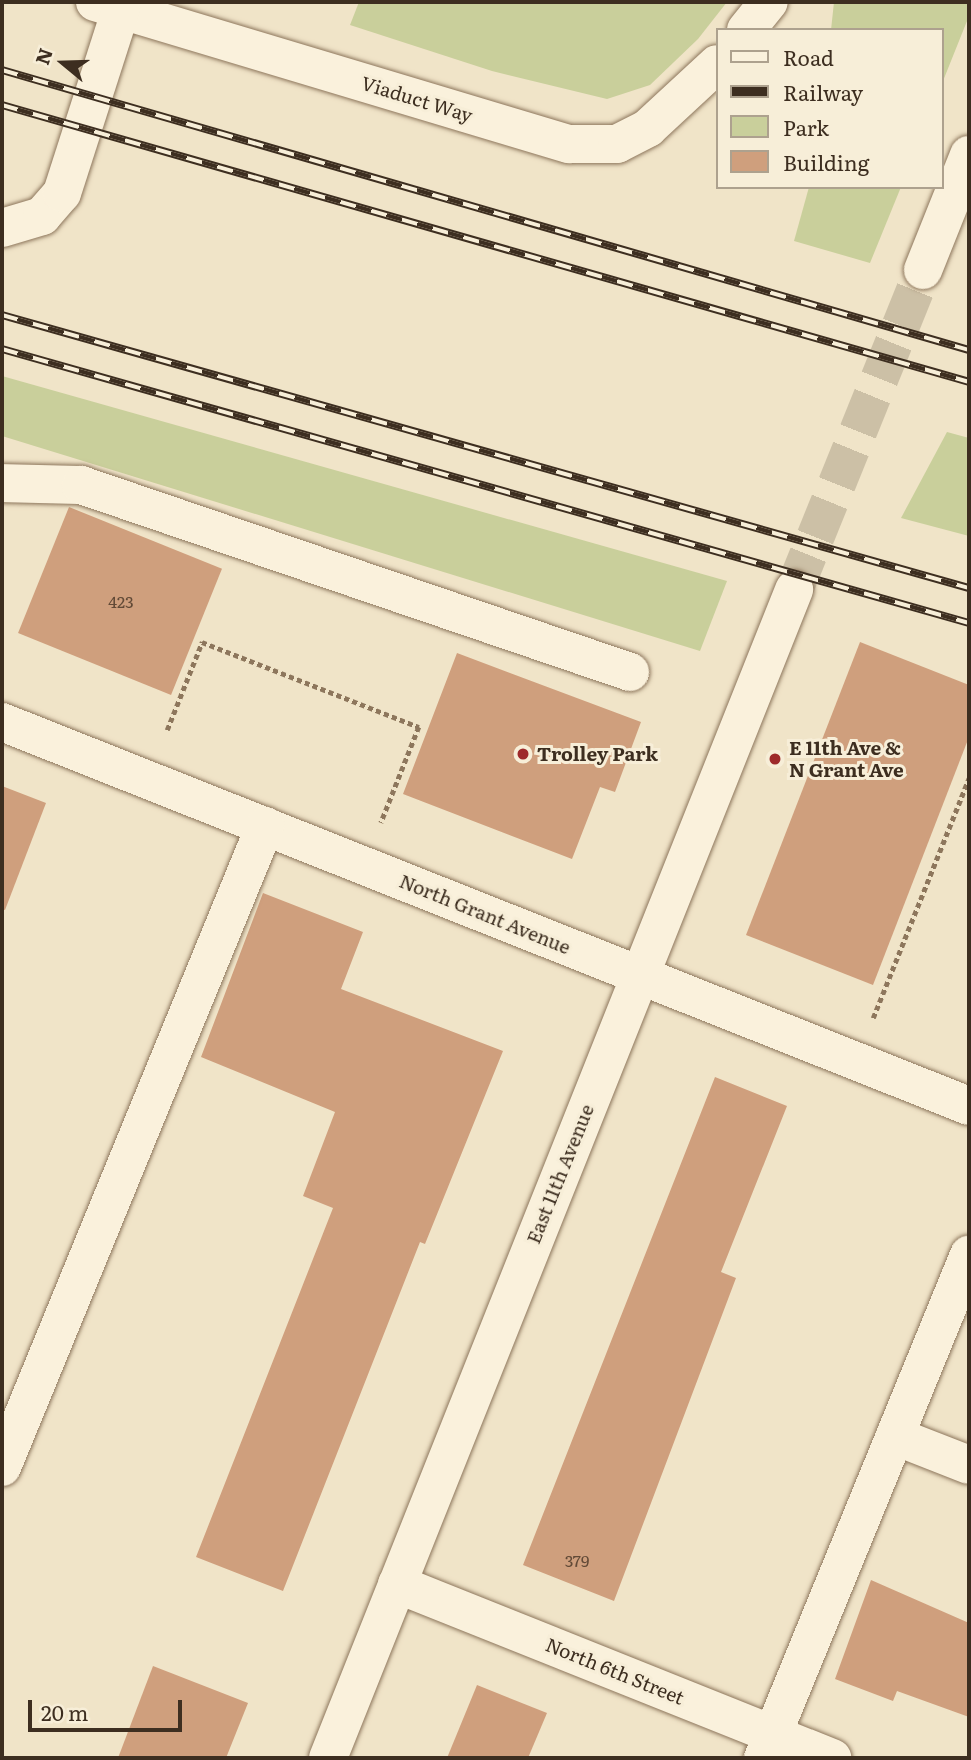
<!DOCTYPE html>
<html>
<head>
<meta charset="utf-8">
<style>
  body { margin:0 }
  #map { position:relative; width:971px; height:1760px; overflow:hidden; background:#f0e4c8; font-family:Literata,serif }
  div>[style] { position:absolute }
  .green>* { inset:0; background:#c9cf9b }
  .building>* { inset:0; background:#cf9f7d; transform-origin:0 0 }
  .minor-tunnel>* { height:38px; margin-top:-19px; transform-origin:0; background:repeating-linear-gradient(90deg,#ccc0a6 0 38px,transparent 0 57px) }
  .path>* { height:4.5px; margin-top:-2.25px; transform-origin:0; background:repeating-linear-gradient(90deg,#8d765c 0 5px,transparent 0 8.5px) }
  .roads { filter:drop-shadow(0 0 2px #8d765c) drop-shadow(0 0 2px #8d765c) }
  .minor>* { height:38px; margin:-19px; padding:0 19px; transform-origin:19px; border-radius:19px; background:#faf1dc }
  .rail>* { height:8px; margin-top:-4px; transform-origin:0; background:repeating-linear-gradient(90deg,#f7eed8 0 16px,#3d2e20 0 32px); box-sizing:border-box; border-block:2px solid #3d2e20 }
  .dots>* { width:19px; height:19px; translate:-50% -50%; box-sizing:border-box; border:4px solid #f7eed8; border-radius:50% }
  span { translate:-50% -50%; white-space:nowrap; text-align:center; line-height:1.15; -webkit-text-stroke:6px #f7eed8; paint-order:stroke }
  .number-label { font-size:16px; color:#624a37 }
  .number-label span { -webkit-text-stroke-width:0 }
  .street-label { font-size:19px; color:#3d2e20 }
  .poi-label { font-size:19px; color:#3d2e20; font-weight:700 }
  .left { translate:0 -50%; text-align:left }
  .frame { position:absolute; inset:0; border:4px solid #3d2e20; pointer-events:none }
  .legend { position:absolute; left:716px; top:28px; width:228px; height:161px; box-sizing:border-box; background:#f7eed8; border:2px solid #ada18e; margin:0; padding:9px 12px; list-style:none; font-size:21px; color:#3d2e20 }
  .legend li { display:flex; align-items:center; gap:14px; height:35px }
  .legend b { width:35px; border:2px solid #ada18e }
  .north { position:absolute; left:28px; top:28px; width:70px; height:70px; -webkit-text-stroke:5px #f7eed8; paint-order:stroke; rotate:289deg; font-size:19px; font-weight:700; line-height:28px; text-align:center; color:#3d2e20 }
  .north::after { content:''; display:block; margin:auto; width:24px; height:32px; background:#3d2e20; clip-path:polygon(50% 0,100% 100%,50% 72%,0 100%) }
  .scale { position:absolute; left:28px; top:1700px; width:154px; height:32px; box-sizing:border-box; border:4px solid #3d2e20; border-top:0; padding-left:9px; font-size:21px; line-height:24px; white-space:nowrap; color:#3d2e20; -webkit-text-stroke:5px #f7eed8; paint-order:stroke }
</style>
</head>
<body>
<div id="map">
  <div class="green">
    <i style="clip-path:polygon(359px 2px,727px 2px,698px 39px,650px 85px,607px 99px,492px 71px,350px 25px)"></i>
    <i style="clip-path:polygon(834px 2px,969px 2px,969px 16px,941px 86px,941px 30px,831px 30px)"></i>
    <i style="clip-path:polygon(809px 187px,901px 187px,870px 263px,794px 241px)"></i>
    <i style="clip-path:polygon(2px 376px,727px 581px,700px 651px,2px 436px)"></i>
    <i style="clip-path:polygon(947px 432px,969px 438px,969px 536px,901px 518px)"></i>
  </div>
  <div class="building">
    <i style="left:69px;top:507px;width:165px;height:136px;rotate:22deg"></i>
    <i style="clip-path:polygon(860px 642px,969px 685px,969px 737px,873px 985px,746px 935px)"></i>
    <i style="clip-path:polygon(457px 653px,641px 722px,615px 792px,600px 787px,572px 859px,403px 794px)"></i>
    <i style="clip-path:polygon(2px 786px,46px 803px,5px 910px,2px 909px)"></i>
    <i style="clip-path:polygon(263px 893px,363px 932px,341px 989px,503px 1051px,425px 1244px,420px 1242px,283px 1591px,196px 1557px,333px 1208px,303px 1196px,335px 1112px,201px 1057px)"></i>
    <i style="clip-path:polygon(715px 1077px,787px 1106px,721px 1272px,736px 1278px,614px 1601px,523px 1565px)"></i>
    <i style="clip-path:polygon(871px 1580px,969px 1623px,969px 1717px,897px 1691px,893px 1701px,835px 1679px)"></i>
    <i style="clip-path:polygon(153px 1666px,248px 1703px,226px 1758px,118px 1758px)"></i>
    <i style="clip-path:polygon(477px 1685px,547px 1713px,528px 1758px,447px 1758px)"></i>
  </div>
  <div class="minor-tunnel">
    <i style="left:794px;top:590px;width:345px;rotate:-68deg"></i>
  </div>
  <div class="path">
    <i style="left:167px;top:730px;width:95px;rotate:-68.3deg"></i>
    <i style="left:202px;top:642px;width:233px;rotate:21.4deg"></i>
    <i style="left:419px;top:727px;width:103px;rotate:111.6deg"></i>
    <i style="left:873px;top:1018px;width:258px;rotate:-68.2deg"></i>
  </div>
  <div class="roads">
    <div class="minor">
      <i style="left:95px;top:2px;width:495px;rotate:16.7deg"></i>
      <i style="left:569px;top:144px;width:48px"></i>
      <i style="left:617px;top:144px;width:35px;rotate:-27deg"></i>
      <i style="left:648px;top:128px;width:94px;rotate:-42.8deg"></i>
      <i style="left:746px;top:30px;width:36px;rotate:-51deg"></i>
      <i style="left:2px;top:228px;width:42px;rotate:-16.7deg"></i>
      <i style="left:42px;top:216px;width:30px;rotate:-49deg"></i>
      <i style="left:62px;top:193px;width:193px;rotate:-72.2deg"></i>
      <i style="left:923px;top:270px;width:124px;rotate:-68.2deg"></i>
      <i style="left:2px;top:483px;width:79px;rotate:1.5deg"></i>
      <i style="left:81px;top:485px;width:580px;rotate:18.81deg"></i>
      <i style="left:2px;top:722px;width:1040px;rotate:21.66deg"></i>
      <i style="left:895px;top:1436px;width:79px;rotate:21.4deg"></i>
      <i style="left:2px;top:1467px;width:693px;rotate:-67.69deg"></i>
      <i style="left:397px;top:1584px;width:469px;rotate:21.8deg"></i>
      <i style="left:328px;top:1758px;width:1258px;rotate:-68.25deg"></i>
      <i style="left:763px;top:1758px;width:544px;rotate:-67.73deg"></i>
    </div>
  </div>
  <div class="rail">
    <i style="left:2px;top:70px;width:1007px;rotate:16.15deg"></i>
    <i style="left:2px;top:105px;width:1006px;rotate:15.98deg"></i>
    <i style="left:2px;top:315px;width:1005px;rotate:15.77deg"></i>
    <i style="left:2px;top:349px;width:1005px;rotate:15.82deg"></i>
  </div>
  <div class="dots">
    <i style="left:523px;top:754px;background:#9e2a2b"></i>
    <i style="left:775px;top:759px;background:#9e2a2b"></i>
  </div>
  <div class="number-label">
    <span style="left:121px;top:601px">423</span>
    <span style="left:577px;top:1560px">379</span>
  </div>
  <div class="street-label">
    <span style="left:417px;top:99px;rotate:17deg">Viaduct Way</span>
    <span style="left:485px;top:914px;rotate:22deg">North Grant Avenue</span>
    <span style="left:560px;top:1174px;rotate:-68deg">East 11th Avenue</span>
    <span style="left:615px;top:1671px;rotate:22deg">North 6th Street</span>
  </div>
  <div class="poi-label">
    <span class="left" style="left:789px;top:759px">E 11th Ave &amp;<br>N Grant Ave</span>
    <span class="left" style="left:537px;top:754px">Trolley Park</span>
  </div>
  <div class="frame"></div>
  <ul class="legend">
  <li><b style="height:9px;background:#faf1dc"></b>Road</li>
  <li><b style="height:9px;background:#3d2e20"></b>Railway</li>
  <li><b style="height:19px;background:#c9cf9b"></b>Park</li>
  <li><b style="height:19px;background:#cf9f7d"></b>Building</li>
  </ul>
  <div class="north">N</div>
  <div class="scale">20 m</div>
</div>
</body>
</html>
